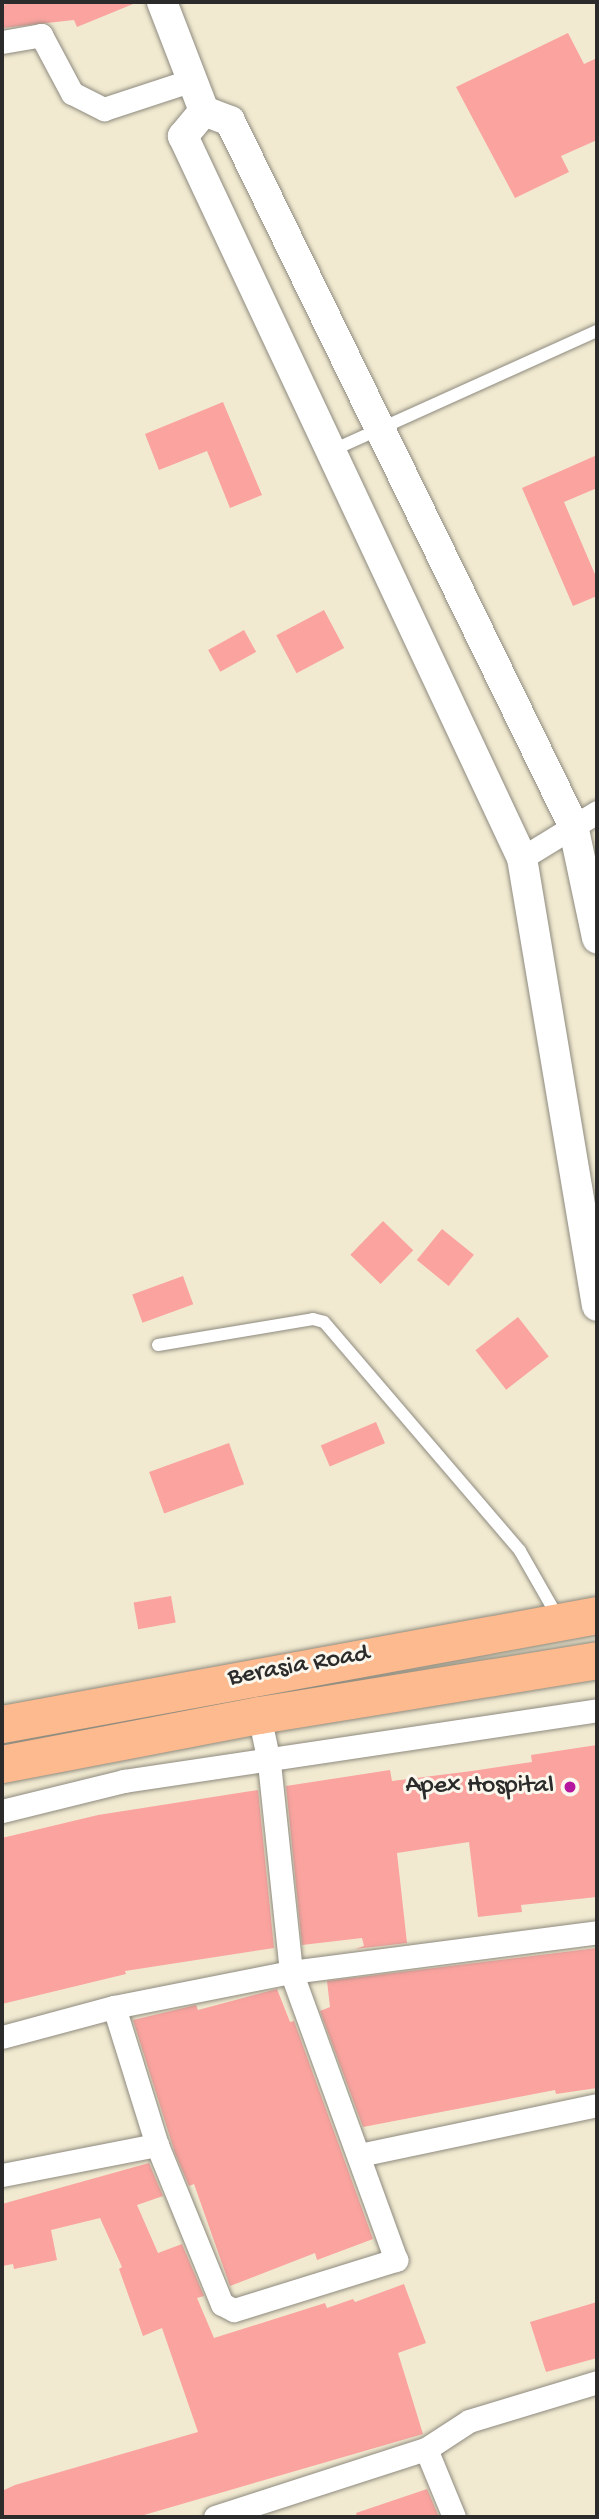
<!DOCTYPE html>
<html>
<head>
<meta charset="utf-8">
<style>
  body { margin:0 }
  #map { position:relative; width:599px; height:2519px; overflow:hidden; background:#f1ead1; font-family:"Gochi Hand",sans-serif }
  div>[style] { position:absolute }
  .building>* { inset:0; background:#faa39f; transform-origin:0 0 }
  .roads { filter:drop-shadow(0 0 2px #8e8a7e) drop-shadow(0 0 2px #8e8a7e) }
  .service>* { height:12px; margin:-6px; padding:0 6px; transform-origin:6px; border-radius:6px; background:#fff }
  .minor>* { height:23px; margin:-11.5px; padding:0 11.5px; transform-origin:11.5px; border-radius:11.5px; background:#fff }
  .tertiary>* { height:30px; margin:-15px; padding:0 15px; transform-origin:15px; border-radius:15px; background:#fff }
  .primary>* { height:37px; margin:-18.5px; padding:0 18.5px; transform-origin:18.5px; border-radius:18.5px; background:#fcba8e }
  .dots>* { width:19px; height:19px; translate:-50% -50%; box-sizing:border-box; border:4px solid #fbf7ec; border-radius:50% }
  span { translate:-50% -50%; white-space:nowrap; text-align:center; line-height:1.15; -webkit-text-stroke:6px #fbf7ec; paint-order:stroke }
  .street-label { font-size:26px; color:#2b2b2b }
  .poi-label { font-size:26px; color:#2b2b2b }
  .right { translate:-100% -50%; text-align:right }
  .frame { position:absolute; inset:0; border:4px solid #2b2b2b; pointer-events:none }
</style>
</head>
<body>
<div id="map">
  <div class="building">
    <i style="clip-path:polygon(17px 2px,138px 2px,77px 27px,74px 20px,2px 28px,2px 5px)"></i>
    <i style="clip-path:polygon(568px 33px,584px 64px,597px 58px,597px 140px,561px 156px,569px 172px,515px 198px,456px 87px)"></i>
    <i style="clip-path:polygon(223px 402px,262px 495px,230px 508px,207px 451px,159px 470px,145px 434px)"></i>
    <i style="clip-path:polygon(597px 455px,597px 488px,564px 502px,597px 579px,597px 596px,573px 606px,522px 488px)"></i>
    <i style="left:324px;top:610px;width:43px;height:54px;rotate:62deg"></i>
    <i style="left:244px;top:630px;width:25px;height:41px;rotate:61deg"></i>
    <i style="left:383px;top:1221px;width:42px;height:47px;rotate:44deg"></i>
    <i style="left:442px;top:1229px;width:41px;height:40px;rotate:39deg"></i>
    <i style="left:183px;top:1276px;width:30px;height:54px;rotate:70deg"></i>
    <i style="left:518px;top:1317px;width:50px;height:54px;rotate:52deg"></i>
    <i style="left:376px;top:1422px;width:23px;height:60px;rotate:67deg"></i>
    <i style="left:229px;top:1443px;width:44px;height:85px;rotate:70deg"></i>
    <i style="left:171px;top:1596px;width:27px;height:38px;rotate:80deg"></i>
    <i style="clip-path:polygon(597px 1745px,597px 1897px,521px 1905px,522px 1912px,478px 1917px,469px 1842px,397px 1853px,407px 1943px,355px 1949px,364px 1946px,362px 1938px,302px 1945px,286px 1786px,390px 1770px,392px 1781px,472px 1771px,532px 1762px,531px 1755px)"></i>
    <i style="clip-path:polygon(258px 1790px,274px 1948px,125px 1971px,126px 1974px,2px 2004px,2px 1838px,98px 1815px)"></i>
    <i style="clip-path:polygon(597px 1948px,597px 2088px,556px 2094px,555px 2090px,363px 2127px,320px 2011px,330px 2007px,327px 1981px)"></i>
    <i style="clip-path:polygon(277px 1989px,290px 2022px,294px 2021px,373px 2239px,317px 2260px,315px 2253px,230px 2286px,194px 2184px,189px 2186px,175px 2153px,133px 2020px,196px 2005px,198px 2010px)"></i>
    <i style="clip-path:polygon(149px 2163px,163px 2196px,137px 2205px,158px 2253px,182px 2244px,204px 2296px,197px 2298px,214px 2338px,325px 2303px,327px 2308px,353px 2299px,355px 2302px,404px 2284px,426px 2343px,398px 2353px,423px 2434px,137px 2517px,2px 2517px,2px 2491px,15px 2485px,198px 2432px,162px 2328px,143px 2336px,119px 2269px,122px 2267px,100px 2218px,51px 2230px,57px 2260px,14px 2269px,13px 2264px,2px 2266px,2px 2204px)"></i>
    <i style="clip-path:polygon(597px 2302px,597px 2358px,546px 2372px,530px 2322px)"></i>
    <i style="clip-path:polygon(427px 2489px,439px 2517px,357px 2517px,356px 2513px)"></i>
  </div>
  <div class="roads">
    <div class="service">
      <i style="left:333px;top:450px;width:290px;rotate:-24.3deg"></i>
      <i style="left:158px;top:1345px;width:157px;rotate:-9.5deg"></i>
      <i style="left:313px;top:1319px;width:11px;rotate:15deg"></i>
      <i style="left:324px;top:1322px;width:301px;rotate:49.4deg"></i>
      <i style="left:520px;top:1551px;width:78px;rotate:60.2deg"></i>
    </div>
    <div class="minor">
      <i style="left:2px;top:42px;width:40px;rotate:-10deg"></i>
      <i style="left:41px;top:35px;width:66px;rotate:61.9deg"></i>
      <i style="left:72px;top:93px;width:36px;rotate:27deg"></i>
      <i style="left:104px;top:109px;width:93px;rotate:-18.2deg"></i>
      <i style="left:522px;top:858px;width:88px;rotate:-31.5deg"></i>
      <i style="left:2px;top:1811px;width:126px;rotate:-13.8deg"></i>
      <i style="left:124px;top:1781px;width:478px;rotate:-8.5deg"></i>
      <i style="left:114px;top:2007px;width:145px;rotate:72.7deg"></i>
      <i style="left:157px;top:2145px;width:172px;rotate:67.8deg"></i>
      <i style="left:222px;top:2304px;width:13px;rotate:27deg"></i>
      <i style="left:234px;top:2310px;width:170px;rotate:-17.2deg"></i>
      <i style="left:396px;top:2260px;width:307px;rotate:-110deg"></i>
      <i style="left:291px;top:1972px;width:211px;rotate:-96deg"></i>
      <i style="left:269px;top:1762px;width:48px;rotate:-102deg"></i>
      <i style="left:2px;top:2037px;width:116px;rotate:-15deg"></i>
      <i style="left:114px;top:2007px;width:180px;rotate:-11.2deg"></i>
      <i style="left:291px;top:1972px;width:309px;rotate:-7.4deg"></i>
      <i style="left:360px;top:2155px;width:242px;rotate:-11.9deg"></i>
      <i style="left:2px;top:2175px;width:158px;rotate:-11deg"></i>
      <i style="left:426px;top:2449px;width:74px;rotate:67.6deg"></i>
      <i style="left:215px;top:2517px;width:222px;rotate:-17.9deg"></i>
      <i style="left:426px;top:2449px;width:51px;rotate:-33.1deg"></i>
      <i style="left:469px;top:2421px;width:134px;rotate:-16.9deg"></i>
    </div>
    <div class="tertiary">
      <i style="left:162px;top:2px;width:117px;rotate:68.9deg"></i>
      <i style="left:204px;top:111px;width:28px;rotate:21deg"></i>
      <i style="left:230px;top:121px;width:783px;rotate:64.02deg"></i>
      <i style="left:573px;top:825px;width:116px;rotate:78deg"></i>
      <i style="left:204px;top:111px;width:33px;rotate:130deg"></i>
      <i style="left:183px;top:136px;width:798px;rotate:64.85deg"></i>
      <i style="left:522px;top:858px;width:454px;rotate:80.5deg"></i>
    </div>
    <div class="primary">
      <i style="left:2px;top:1724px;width:605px;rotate:-10.38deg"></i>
      <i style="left:2px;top:1764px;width:262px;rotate:-10.8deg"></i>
      <i style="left:259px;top:1715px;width:342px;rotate:-9.2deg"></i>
    </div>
  </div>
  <div class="dots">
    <i style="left:570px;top:1787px;background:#b5179e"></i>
  </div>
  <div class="street-label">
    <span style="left:299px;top:1667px;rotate:-10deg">Berasia Road</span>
  </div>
  <div class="poi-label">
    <span class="right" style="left:554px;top:1787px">Apex Hospital</span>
  </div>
  <div class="frame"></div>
</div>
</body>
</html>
